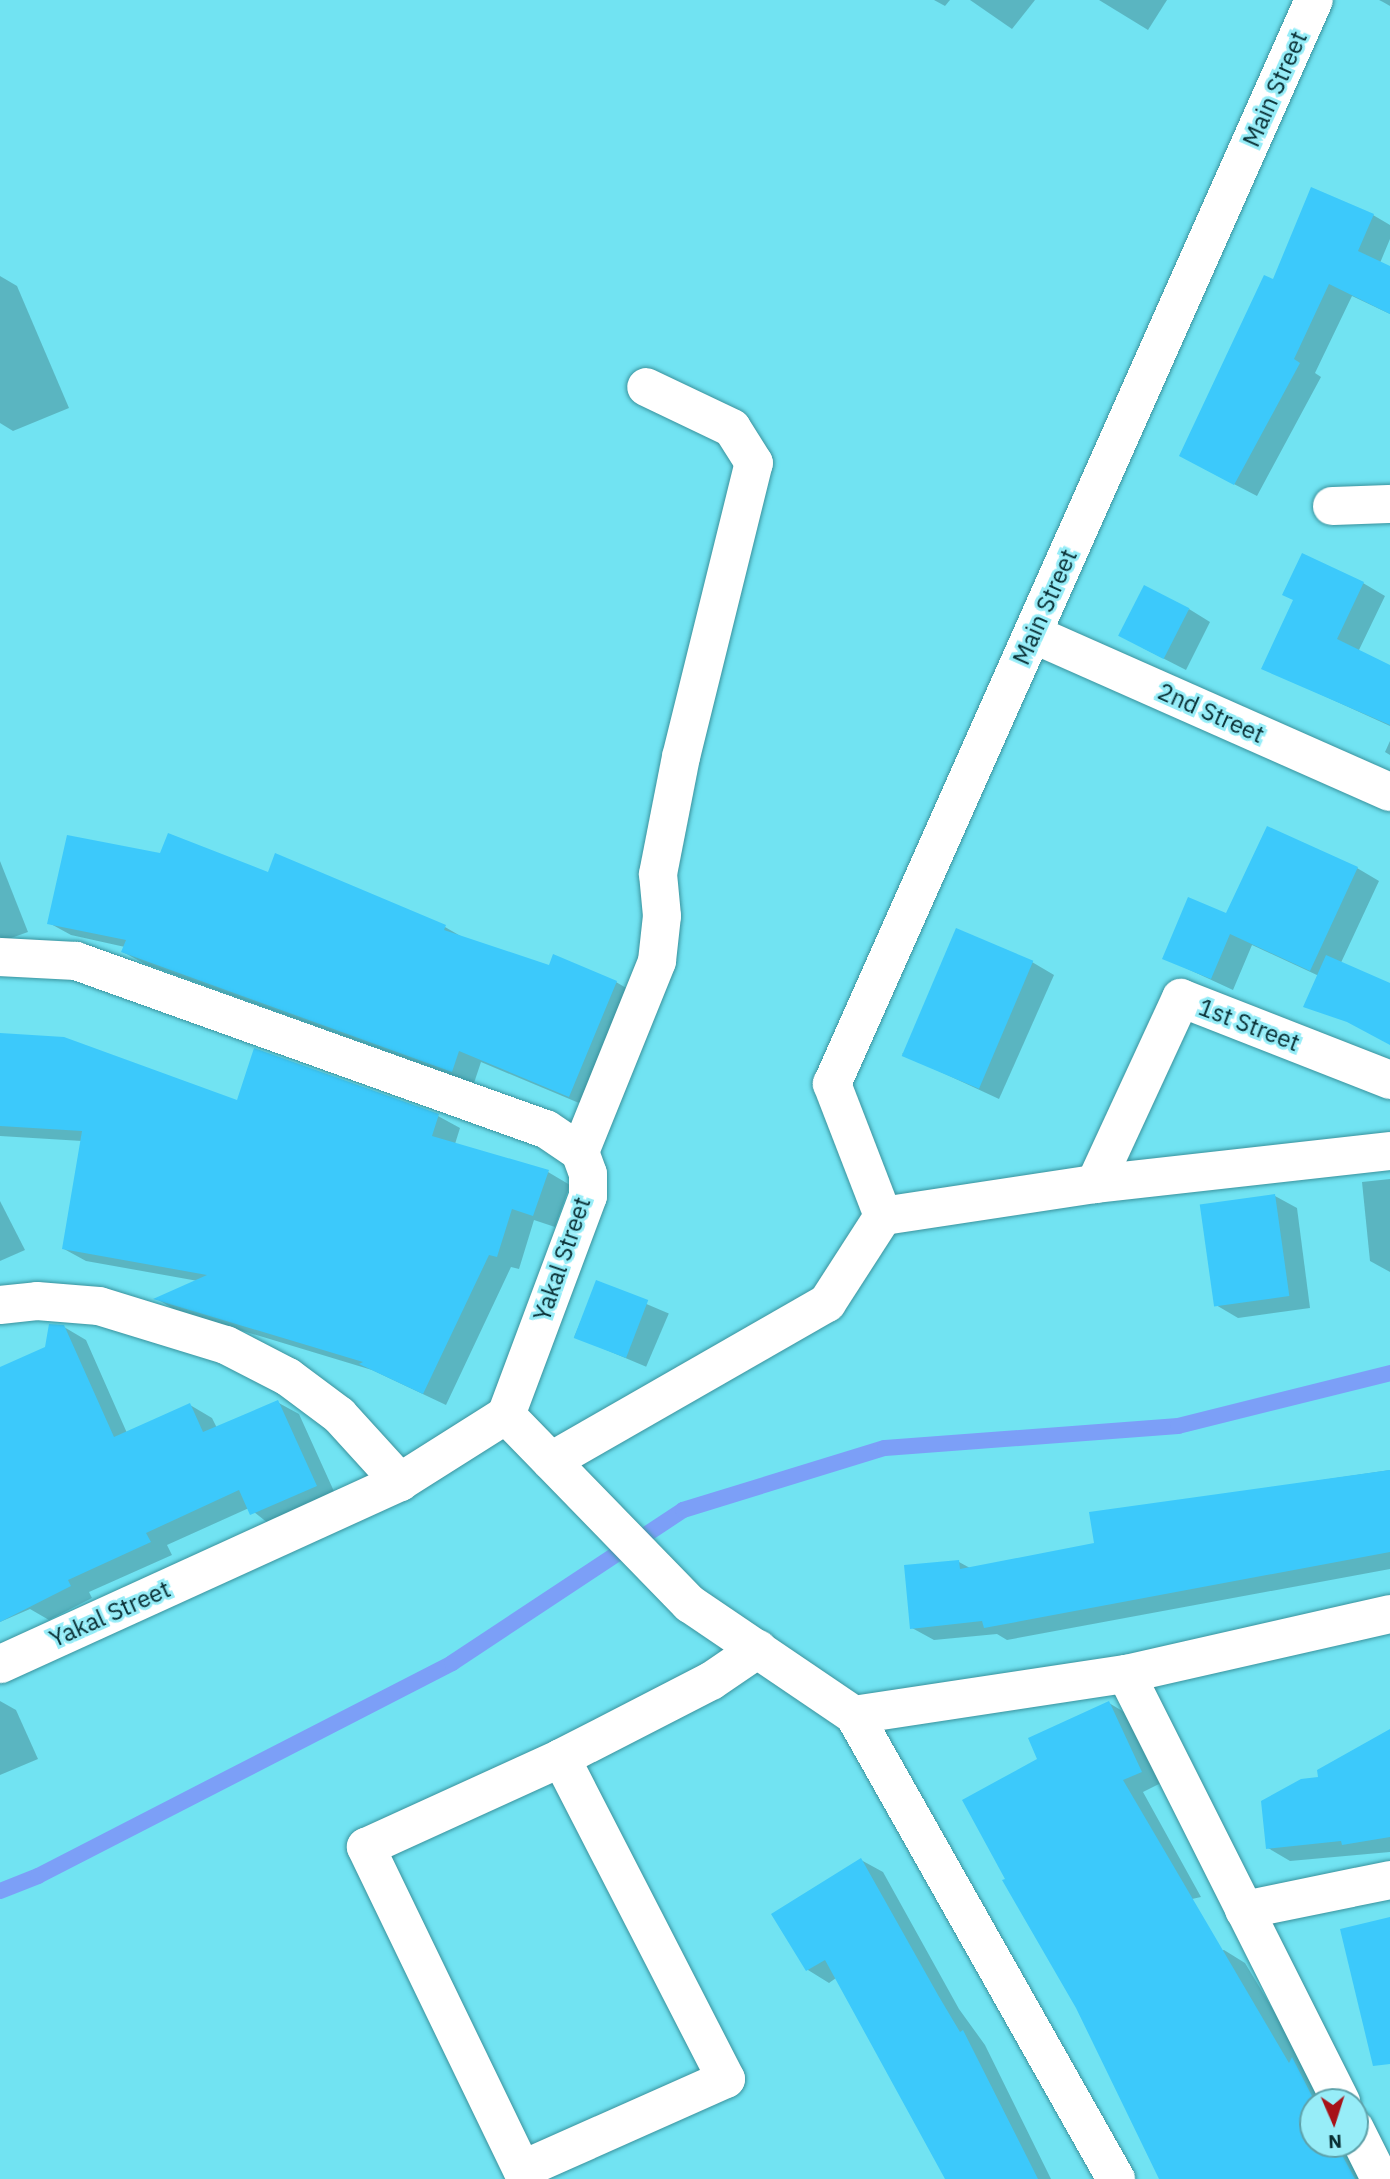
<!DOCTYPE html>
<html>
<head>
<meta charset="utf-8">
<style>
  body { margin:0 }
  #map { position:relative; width:1390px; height:2179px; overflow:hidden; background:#71e3f2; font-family:"IBM Plex Sans",sans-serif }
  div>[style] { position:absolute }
  .shadow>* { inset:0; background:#0003; transform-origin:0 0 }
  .stream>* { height:16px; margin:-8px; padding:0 8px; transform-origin:8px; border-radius:8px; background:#7c9ff7 }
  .building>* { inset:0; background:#3cc9fb; transform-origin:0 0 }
  .roads { filter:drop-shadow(0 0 2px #3a929d) drop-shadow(0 0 2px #3a929d) }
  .minor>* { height:38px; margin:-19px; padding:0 19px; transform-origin:19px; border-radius:19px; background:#fff }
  span { translate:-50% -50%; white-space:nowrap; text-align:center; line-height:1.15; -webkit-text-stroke:6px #97edf8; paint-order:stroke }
  .street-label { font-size:24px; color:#082e33 }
  .north { position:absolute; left:1299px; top:2088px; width:70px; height:70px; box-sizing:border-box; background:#97edf8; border:2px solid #5ea1a9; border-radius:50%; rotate:177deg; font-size:19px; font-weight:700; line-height:28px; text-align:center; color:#082e33 }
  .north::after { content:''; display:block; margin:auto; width:24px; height:32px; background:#a71218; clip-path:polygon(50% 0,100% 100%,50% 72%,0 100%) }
</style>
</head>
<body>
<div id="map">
  <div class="shadow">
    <i style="clip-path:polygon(934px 0,950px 0,945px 6px)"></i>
    <i style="clip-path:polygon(970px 0,1035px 0,1012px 29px)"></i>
    <i style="clip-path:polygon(1099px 0,1167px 0,1148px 30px)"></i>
    <i style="clip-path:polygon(1379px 0,1390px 0,1390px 6px,1383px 2px)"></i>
    <i style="clip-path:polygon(1373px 215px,1390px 225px,1390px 239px,1380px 263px,1390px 268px,1390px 314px,1352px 296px,1315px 373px,1321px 377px,1257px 496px,1203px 468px,1274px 281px)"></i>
    <i style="clip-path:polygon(0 276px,17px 286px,69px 408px,13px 431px,0 423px)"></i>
    <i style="clip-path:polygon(1363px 583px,1385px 596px,1358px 652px,1390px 667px,1390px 726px,1263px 668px)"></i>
    <i style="clip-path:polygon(1189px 609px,1210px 622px,1186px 670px,1143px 648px)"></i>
    <i style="clip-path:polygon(1390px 741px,1390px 755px,1385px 752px)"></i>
    <i style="clip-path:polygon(0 861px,28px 932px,0 942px)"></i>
    <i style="clip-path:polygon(1357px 868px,1379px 881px,1332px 982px,1252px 945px,1233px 990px,1164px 958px,1227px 916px)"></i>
    <i style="clip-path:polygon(269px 874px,445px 927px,464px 938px,550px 967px,616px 982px,638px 995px,591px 1108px,481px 1062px,474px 1083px,145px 964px,123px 952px,125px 947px,71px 935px,49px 923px)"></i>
    <i style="clip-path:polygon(1032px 962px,1054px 975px,999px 1099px,902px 1054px)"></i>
    <i style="clip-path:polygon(0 1035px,238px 1102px,438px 1116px,460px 1128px,455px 1144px,548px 1172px,570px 1185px,555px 1227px,534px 1220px,519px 1269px,511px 1267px,446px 1405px,372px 1370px,177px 1311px,157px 1299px,198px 1281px,86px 1261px,64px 1249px,82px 1141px,0 1136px)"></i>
    <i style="clip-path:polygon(1390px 1179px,1390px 1272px,1370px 1261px,1362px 1182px)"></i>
    <i style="clip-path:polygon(1275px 1196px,1297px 1208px,1310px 1308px,1238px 1318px,1216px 1305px)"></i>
    <i style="clip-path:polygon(0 1201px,25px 1250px,0 1261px)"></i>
    <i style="left:597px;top:1283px;width:78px;height:58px;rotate:23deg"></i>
    <i style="clip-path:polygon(64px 1327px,86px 1340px,127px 1433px,190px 1405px,212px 1418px,217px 1428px,277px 1402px,299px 1414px,337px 1498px,273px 1527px,249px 1508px,167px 1545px,172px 1555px,89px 1592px,92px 1598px,49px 1620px,30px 1609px,0 1622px,0 1369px,47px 1348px)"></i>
    <i style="clip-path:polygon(1390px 1470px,1390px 1569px,1007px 1640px,997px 1634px,934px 1640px,912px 1628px,959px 1562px,970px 1568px,1096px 1544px,1091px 1514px)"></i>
    <i style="clip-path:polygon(0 1701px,16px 1710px,38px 1759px,0 1775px)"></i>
    <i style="clip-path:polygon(1109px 1703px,1129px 1715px,1161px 1783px,1143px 1792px,1201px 1897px,1174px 1903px,1184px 1957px,1224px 1950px,1245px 1963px,1329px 2102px,1313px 2102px,1313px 2144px,1351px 2144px,1369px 2179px,1168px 2179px,1040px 1760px)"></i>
    <i style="clip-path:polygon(1390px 1731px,1390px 1852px,1290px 1861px,1268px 1848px,1320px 1778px)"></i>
    <i style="clip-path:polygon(861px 1860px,883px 1872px,959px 2009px,985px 2045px,1051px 2179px,946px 2179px,836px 1978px,829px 1983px,808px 1970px,773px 1915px)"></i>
  </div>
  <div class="stream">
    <i style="left:0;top:1891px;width:41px;rotate:-21.5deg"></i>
    <i style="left:38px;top:1876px;width:466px;rotate:-27.2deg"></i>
    <i style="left:452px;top:1663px;width:277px;rotate:-33.5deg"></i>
    <i style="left:683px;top:1510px;width:211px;rotate:-17.1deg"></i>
    <i style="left:885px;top:1448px;width:294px;rotate:-4.3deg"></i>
    <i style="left:1178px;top:1426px;width:219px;rotate:-14deg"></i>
  </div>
  <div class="building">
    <i style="clip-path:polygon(1311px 187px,1374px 214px,1358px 251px,1390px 266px,1390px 314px,1329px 284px,1294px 359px,1300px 363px,1234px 485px,1179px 456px,1264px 275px,1273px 279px)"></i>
    <i style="clip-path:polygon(1302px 553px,1364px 582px,1337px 639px,1390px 665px,1390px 725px,1261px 669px,1293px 600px,1282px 595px)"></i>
    <i style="left:1144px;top:585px;width:51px;height:57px;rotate:27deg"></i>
    <i style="clip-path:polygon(1267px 826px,1358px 867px,1310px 971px,1230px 934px,1211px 979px,1162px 959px,1188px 897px,1226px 913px)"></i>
    <i style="clip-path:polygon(168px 833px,268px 872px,275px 853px,446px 925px,444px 930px,549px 965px,553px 954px,617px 981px,569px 1097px,459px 1051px,452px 1072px,121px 952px,126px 940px,47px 924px,67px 835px,160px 853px)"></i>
    <i style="left:956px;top:928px;width:84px;height:139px;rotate:23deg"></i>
    <i style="clip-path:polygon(1326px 955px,1390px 983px,1390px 1045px,1347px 1022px,1303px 1007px)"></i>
    <i style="clip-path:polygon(0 1033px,64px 1037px,237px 1100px,254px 1048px,439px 1114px,432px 1136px,549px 1170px,533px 1216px,512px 1209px,497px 1257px,489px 1255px,423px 1394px,359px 1364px,363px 1362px,153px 1299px,207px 1275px,62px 1249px,82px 1131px,0 1126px)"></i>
    <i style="left:1275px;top:1194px;width:103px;height:76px;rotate:82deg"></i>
    <i style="left:596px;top:1280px;width:56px;height:62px;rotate:21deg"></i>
    <i style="clip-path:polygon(49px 1324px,64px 1325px,114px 1437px,190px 1403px,203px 1432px,278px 1400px,317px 1486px,250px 1515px,239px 1490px,146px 1533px,151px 1542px,68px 1580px,71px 1586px,0 1622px,0 1367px,45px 1347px)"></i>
    <i style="clip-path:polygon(1390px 1470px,1390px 1552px,984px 1628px,982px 1621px,910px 1629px,904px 1565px,959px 1560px,960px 1569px,1094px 1543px,1089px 1512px)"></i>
    <i style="clip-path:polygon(1109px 1701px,1142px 1772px,1123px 1780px,1289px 2063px,1292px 2057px,1315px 2102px,1313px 2144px,1336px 2144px,1355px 2179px,1159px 2179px,1076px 2008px,1002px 1880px,1005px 1879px,962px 1800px,1037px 1759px,1028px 1738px)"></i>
    <i style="clip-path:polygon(1390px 1729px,1390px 1837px,1342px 1845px,1341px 1841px,1266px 1849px,1261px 1801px,1301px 1779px,1318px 1777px,1317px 1770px)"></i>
    <i style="clip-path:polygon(861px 1858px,938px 1995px,960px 2032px,963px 2030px,1038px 2179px,945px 2179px,825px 1960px,806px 1971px,771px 1914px)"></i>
    <i style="clip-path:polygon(1390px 1917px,1390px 2064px,1373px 2066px,1340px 1929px)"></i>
  </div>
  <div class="roads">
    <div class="minor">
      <i style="left:1332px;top:506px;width:58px;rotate:-2deg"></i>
      <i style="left:1033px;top:634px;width:390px;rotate:23.9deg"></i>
      <i style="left:0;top:957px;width:76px;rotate:3deg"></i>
      <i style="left:76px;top:961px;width:499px;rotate:19.7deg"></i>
      <i style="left:546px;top:1129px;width:41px;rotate:34.1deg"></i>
      <i style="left:580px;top:1152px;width:23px;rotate:70deg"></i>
      <i style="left:588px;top:1174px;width:22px;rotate:90deg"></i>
      <i style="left:588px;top:1196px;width:234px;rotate:110.5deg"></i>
      <i style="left:506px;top:1415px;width:125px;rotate:147.7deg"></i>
      <i style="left:400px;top:1482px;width:439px;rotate:155.5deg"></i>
      <i style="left:580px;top:1152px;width:206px;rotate:-68deg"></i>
      <i style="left:657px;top:961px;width:45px;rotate:-83.7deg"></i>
      <i style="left:662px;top:916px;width:42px;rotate:-95.4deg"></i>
      <i style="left:658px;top:874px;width:119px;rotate:-78.9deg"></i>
      <i style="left:681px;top:757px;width:303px;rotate:-76.1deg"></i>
      <i style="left:754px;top:463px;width:41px;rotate:-122.2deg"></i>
      <i style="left:732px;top:428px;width:95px;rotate:-154.5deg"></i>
      <i style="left:1095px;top:1184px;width:205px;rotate:-65.2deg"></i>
      <i style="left:1181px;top:998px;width:225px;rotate:21.4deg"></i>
      <i style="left:883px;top:1216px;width:142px;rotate:-111.1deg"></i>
      <i style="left:832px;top:1084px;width:1186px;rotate:-66.03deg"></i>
      <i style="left:883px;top:1216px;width:214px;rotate:-8.6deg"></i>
      <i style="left:1095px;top:1184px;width:297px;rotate:-6.4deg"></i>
      <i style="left:0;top:1305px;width:37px;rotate:-6deg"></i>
      <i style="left:37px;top:1301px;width:62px;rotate:4.6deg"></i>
      <i style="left:99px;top:1306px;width:133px;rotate:17.1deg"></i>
      <i style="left:226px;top:1345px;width:70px;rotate:27.3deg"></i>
      <i style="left:288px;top:1377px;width:64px;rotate:36.7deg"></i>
      <i style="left:339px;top:1415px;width:91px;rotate:47.7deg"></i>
      <i style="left:506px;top:1415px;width:264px;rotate:45.8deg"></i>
      <i style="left:690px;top:1604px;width:198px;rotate:34.1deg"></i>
      <i style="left:854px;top:1715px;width:275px;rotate:-8.6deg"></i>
      <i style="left:1126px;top:1674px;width:271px;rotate:-12.8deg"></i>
      <i style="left:551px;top:1461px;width:318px;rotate:-29.8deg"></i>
      <i style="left:827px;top:1303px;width:103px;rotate:-57.2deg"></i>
      <i style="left:1126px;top:1674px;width:479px;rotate:63.3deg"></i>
      <i style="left:854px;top:1715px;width:533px;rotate:60.55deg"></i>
      <i style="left:561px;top:1758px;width:361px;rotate:62.8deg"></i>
      <i style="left:726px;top:2079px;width:223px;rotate:156deg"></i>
      <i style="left:522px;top:2170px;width:359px;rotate:-115.8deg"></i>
      <i style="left:366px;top:1847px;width:214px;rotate:-24.5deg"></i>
      <i style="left:561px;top:1758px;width:169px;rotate:-27.2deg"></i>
      <i style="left:711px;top:1681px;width:57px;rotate:-34.2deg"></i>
      <i style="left:1244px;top:1910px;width:149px;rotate:-11.6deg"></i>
      <i style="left:1355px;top:2129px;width:56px;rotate:63.4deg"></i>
    </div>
  </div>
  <div class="street-label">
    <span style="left:1275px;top:89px;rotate:-66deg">Main Street</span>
    <span style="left:1045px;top:607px;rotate:-66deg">Main Street</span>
    <span style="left:1211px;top:713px;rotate:24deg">2nd Street</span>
    <span style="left:1249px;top:1025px;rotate:21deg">1st Street</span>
    <span style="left:562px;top:1259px;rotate:-71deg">Yakal Street</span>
    <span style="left:110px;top:1614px;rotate:-24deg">Yakal Street</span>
  </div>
  <div class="north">N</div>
</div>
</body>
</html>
